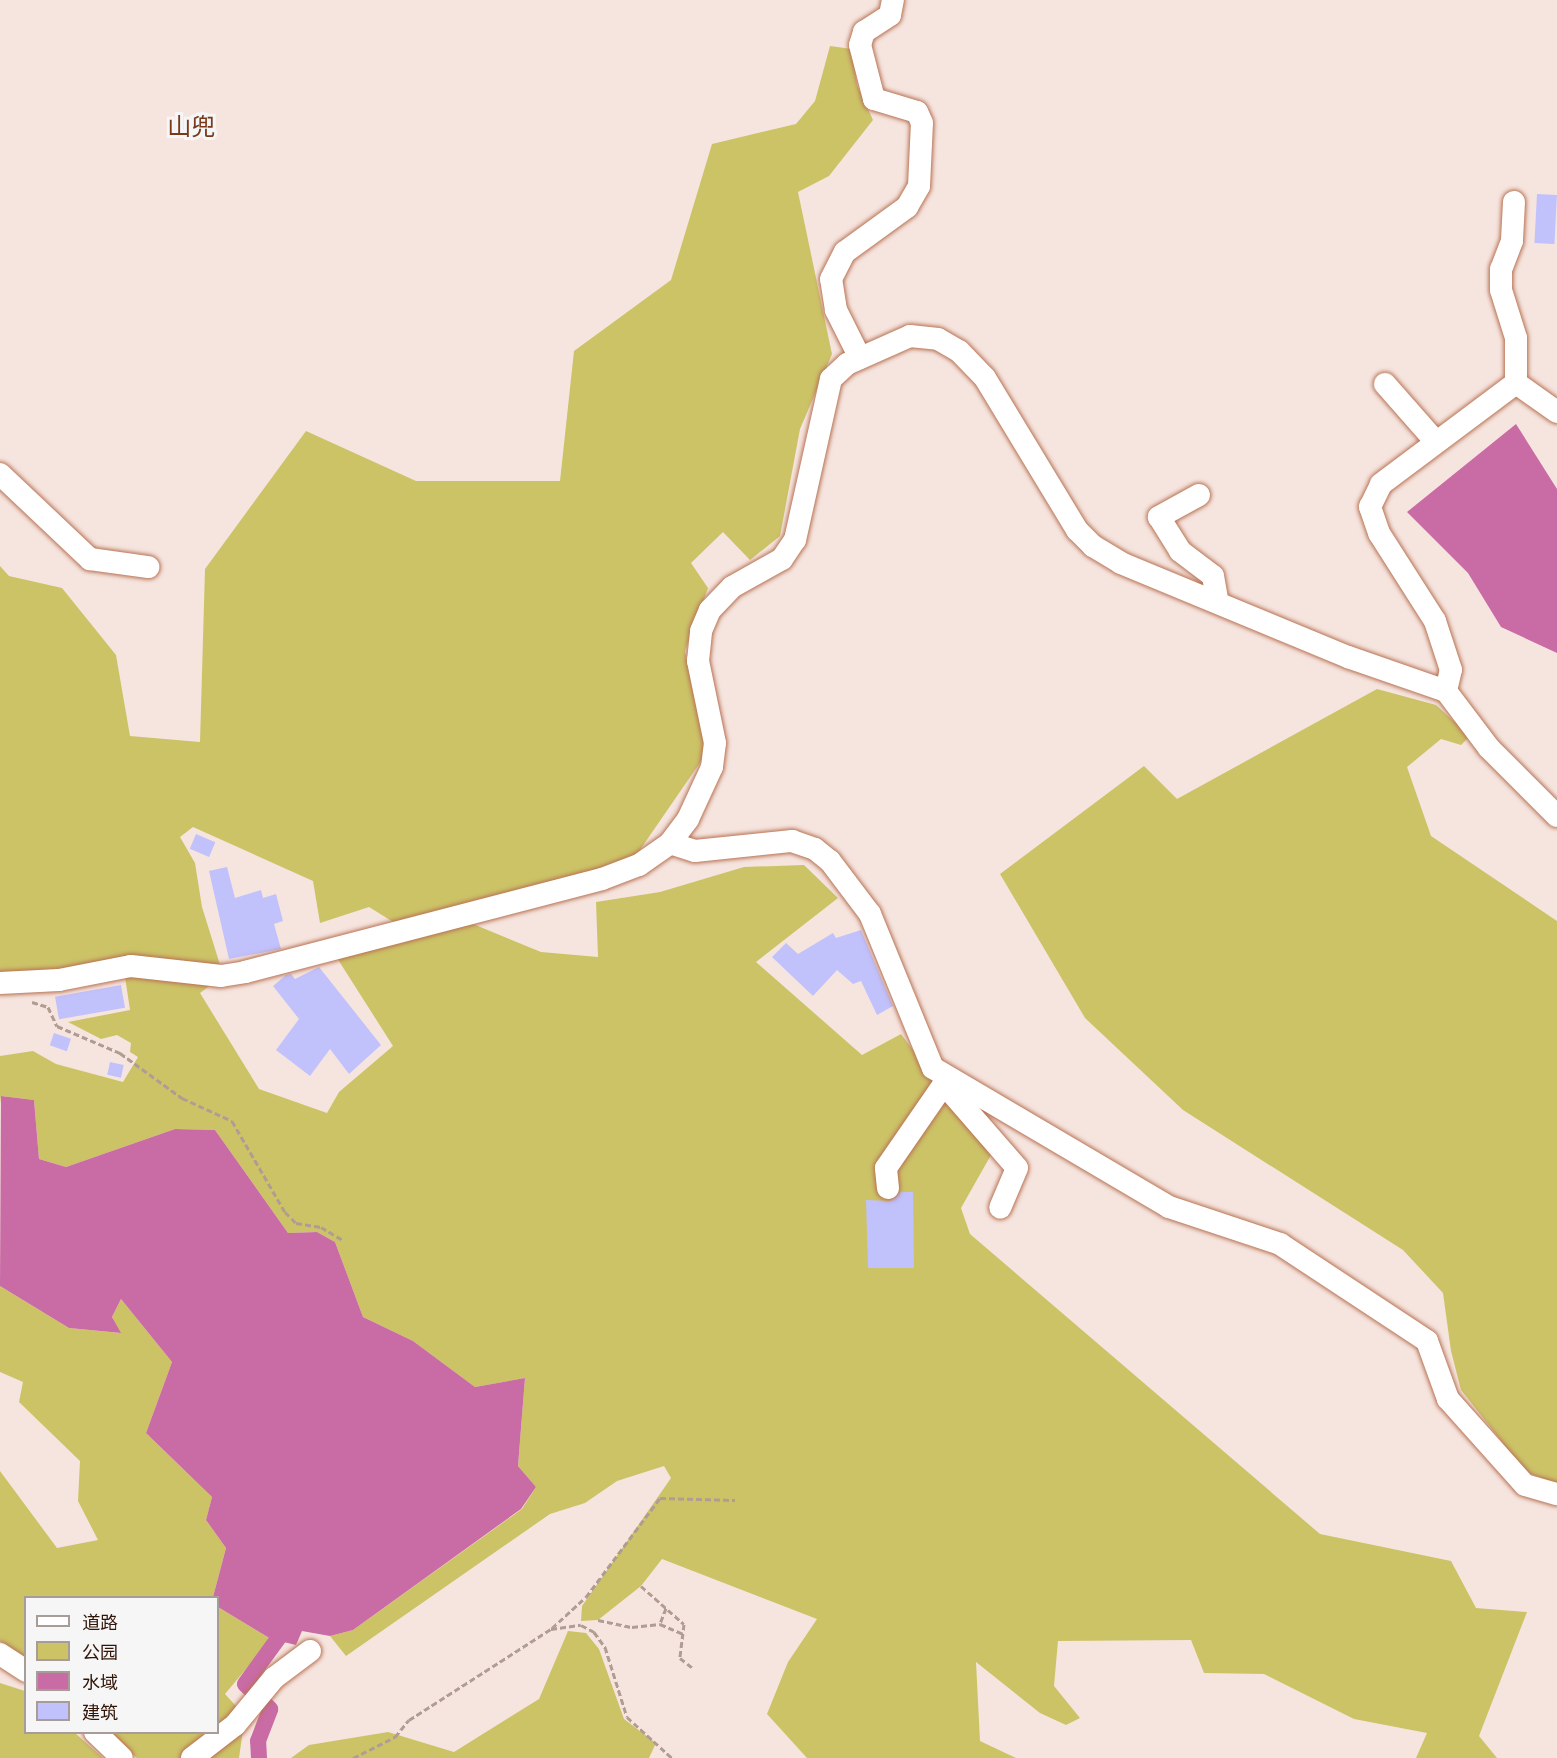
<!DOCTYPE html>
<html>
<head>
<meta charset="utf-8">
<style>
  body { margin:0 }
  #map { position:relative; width:1557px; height:1758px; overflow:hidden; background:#f6e5df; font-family:"DejaVu Sans","Noto Sans SC",sans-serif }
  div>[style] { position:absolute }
  .green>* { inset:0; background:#ccc367 }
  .water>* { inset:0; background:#c96ba4 }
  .canal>* { height:16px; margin:-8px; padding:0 8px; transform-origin:8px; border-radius:8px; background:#c96ba4 }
  .building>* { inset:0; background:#c1c1fc; transform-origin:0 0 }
  .path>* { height:3px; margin-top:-1.5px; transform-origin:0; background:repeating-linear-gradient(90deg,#b09c93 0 6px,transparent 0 9px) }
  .roads { filter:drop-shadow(0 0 2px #b87253) drop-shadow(0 0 2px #b87253) }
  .minor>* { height:22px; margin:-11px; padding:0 11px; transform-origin:11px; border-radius:11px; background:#fff }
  span { translate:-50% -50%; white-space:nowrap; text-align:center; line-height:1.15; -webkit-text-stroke:6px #f6f6f6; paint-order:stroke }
  .quarter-label { font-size:24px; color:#79391a }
  .legend { position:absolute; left:24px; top:1596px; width:195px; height:138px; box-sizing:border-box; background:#f6f6f6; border:2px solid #a79c97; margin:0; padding:8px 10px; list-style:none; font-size:18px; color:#301508 }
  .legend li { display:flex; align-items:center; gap:12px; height:30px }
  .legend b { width:30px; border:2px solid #a79c97 }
</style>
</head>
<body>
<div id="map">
  <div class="green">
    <i style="clip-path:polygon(830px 46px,852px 49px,857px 85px,873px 120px,829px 176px,798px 192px,832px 354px,800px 429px,780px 536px,750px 560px,723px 532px,691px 563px,708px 588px,685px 651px,706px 754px,633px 860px,398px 925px,369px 907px,320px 923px,313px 881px,193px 827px,180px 837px,195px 863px,202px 907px,221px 968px,82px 968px,0 975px,0 566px,9px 576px,62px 588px,116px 655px,130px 736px,200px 742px,205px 569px,306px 431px,416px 481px,560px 481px,574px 351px,671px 280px,712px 144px,796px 124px,815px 101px)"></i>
    <i style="clip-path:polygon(1377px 689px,1436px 705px,1470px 736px,1461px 745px,1441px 739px,1407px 767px,1431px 836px,1557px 921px,1557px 1484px,1526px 1472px,1461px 1390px,1451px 1351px,1443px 1293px,1403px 1250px,1183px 1110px,1085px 1018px,1000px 874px,1144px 766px,1177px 799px)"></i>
    <i style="clip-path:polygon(804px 865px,838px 898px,756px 962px,862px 1055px,901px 1034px,991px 1155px,961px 1208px,970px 1234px,1320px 1534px,1451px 1561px,1476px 1608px,1527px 1612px,1479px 1736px,1497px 1758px,1416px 1758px,1427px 1733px,1354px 1719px,1264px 1674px,1204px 1673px,1191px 1640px,1058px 1641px,1054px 1686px,1080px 1718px,1066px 1725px,1040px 1713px,976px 1662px,980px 1741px,1016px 1758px,807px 1758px,767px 1714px,788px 1662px,817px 1619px,662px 1559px,641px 1586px,598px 1620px,581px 1621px,582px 1606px,671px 1478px,664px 1466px,617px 1481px,585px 1503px,550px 1514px,346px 1656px,330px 1636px,353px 1630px,522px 1509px,536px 1487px,518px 1466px,525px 1378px,475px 1387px,413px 1341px,363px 1317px,335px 1242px,317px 1232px,288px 1233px,215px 1130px,175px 1129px,66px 1167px,39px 1159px,34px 1100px,1px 1096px,0 1104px,0 1056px,33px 1051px,56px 1064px,123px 1082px,138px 1057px,130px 1052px,131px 1043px,117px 1035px,101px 1039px,68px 1022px,130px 1010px,125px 977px,216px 981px,200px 993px,259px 1089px,327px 1113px,339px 1092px,393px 1046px,337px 958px,473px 924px,541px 952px,598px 957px,596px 902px,660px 892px,744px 867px)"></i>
    <i style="clip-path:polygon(0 1286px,69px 1328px,120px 1333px,112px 1317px,121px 1299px,172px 1362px,146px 1433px,212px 1497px,206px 1520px,226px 1548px,213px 1597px,26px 1598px,25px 1663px,0 1641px,0 1471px,57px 1548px,98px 1540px,78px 1501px,80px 1461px,19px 1402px,23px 1382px,0 1372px)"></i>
    <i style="clip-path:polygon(218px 1607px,271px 1639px,225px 1694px,245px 1716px,239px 1758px,137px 1758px,106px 1733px,218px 1732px)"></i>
    <i style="clip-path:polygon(568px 1631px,586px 1633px,599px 1649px,624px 1719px,656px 1743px,649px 1758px,291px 1758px,309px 1745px,388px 1732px,454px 1752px,539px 1699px)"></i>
    <i style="clip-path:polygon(0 1683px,25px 1691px,26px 1732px,75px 1733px,103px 1758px,0 1758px)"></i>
  </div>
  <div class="water">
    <i style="clip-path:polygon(1516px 424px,1557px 489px,1557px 653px,1501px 627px,1468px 573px,1407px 512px)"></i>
    <i style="clip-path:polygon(1px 1096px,34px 1100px,39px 1159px,66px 1167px,175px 1129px,215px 1130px,288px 1233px,317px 1232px,335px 1242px,363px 1317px,413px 1341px,475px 1387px,525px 1378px,518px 1466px,536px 1487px,521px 1509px,353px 1630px,330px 1636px,302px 1631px,296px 1645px,271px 1639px,218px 1607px,218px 1598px,213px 1597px,226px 1548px,206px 1520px,212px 1497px,146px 1433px,172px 1362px,121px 1299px,112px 1317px,121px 1333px,69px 1328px,0 1286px)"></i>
  </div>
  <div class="canal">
    <i style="left:259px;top:1758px;width:17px;rotate:-93deg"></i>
    <i style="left:258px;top:1741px;width:34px;rotate:-69deg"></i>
    <i style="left:270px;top:1709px;width:35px;rotate:-135deg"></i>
    <i style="left:245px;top:1684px;width:77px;rotate:-54deg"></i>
  </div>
  <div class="building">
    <i style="left:1537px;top:194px;width:20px;height:49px;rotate:3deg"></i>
    <i style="left:196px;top:834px;width:21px;height:16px;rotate:23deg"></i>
    <i style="clip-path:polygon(227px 867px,235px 898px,261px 890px,263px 898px,276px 894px,283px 921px,274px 924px,281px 949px,229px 959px,209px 871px)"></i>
    <i style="clip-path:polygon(861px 930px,893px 1006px,877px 1015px,861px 981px,853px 984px,837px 970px,813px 996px,772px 957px,786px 943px,798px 954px,833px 933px,836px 938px)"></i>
    <i style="clip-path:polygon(319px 967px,381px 1045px,349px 1074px,330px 1049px,310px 1076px,276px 1050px,299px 1019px,273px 986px,286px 975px,291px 974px,295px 979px)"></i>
    <i style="left:121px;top:985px;width:23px;height:67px;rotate:80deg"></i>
    <i style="left:54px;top:1033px;width:18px;height:13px;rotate:19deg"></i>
    <i style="left:110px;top:1062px;width:14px;height:13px;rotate:12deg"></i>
    <i style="clip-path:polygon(901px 1192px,913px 1192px,914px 1268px,868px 1268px,866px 1200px,890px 1201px)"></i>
  </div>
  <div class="path">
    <i style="left:32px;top:1002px;width:17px;rotate:17deg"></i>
    <i style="left:48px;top:1007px;width:21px;rotate:65deg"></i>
    <i style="left:57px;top:1026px;width:69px;rotate:23.2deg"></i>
    <i style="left:120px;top:1053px;width:77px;rotate:36deg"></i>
    <i style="left:182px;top:1098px;width:55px;rotate:24.7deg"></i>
    <i style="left:232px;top:1121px;width:105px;rotate:59.8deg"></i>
    <i style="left:285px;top:1212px;width:16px;rotate:45deg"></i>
    <i style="left:296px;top:1223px;width:25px;rotate:9deg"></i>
    <i style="left:321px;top:1227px;width:26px;rotate:31deg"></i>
    <i style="left:641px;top:1586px;width:57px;rotate:41.5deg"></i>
    <i style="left:684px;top:1624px;width:34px;rotate:97deg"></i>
    <i style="left:680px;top:1658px;width:16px;rotate:38deg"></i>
    <i style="left:666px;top:1608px;width:17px;rotate:111deg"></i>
    <i style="left:660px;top:1624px;width:25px;rotate:23deg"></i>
    <i style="left:598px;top:1620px;width:35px;rotate:12deg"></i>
    <i style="left:632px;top:1627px;width:28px;rotate:-6deg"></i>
    <i style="left:552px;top:1628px;width:46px;rotate:-42.4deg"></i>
    <i style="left:586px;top:1597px;width:124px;rotate:-53.2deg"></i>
    <i style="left:660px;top:1498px;width:75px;rotate:1.5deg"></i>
    <i style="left:353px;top:1758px;width:47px;rotate:-26.6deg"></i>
    <i style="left:395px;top:1737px;width:22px;rotate:-51deg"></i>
    <i style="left:409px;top:1720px;width:169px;rotate:-32.7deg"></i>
    <i style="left:551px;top:1629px;width:30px;rotate:-8deg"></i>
    <i style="left:581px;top:1625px;width:15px;rotate:28deg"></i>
    <i style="left:594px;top:1632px;width:19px;rotate:54deg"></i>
    <i style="left:605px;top:1647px;width:73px;rotate:72.6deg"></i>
    <i style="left:627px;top:1717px;width:61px;rotate:42.3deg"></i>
  </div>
  <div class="roads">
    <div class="minor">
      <i style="left:1514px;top:202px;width:39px;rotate:93deg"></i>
      <i style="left:1512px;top:241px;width:30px;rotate:111deg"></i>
      <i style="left:1501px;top:269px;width:21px;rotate:90deg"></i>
      <i style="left:1501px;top:290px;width:50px;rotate:72.6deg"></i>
      <i style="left:1516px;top:338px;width:45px;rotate:90deg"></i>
      <i style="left:860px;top:358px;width:54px;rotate:-116.6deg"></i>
      <i style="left:836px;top:310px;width:31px;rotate:-99deg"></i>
      <i style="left:831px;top:279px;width:30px;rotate:-63deg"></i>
      <i style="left:845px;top:252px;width:77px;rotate:-36deg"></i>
      <i style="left:907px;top:207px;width:24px;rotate:-60deg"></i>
      <i style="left:919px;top:186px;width:63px;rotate:-87.3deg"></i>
      <i style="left:922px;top:123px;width:12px;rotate:-114deg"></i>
      <i style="left:917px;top:112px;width:45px;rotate:-163.2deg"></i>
      <i style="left:874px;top:99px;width:56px;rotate:-104.5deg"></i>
      <i style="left:860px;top:45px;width:14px;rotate:-73deg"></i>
      <i style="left:864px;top:32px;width:31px;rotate:-33deg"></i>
      <i style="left:890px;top:15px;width:15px;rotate:-79deg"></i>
      <i style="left:1516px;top:383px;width:50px;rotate:35.3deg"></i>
      <i style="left:1385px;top:384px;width:76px;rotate:48.7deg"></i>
      <i style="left:0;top:474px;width:124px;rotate:43.4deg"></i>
      <i style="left:90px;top:559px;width:59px;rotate:7.9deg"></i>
      <i style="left:1199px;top:495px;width:46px;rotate:151.2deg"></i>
      <i style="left:1159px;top:517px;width:40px;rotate:58deg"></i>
      <i style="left:1180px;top:551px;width:41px;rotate:37.1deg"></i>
      <i style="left:1213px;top:576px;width:27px;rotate:80deg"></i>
      <i style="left:1446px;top:691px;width:22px;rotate:-77deg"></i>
      <i style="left:1451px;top:670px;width:52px;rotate:-108.1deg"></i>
      <i style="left:1435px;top:621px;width:104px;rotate:-122.5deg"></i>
      <i style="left:1379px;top:533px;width:28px;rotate:-109deg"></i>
      <i style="left:1370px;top:507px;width:25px;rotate:-64deg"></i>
      <i style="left:1381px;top:484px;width:169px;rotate:-36.8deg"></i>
      <i style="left:670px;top:843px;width:26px;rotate:18deg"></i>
      <i style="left:695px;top:851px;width:98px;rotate:-5.9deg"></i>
      <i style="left:792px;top:841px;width:24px;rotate:19deg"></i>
      <i style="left:815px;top:849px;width:19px;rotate:39deg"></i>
      <i style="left:830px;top:861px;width:66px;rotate:53deg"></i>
      <i style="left:870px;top:914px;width:166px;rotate:67.8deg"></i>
      <i style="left:933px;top:1068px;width:274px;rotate:30.5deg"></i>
      <i style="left:1169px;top:1207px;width:117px;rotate:18.4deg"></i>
      <i style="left:1280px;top:1244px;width:176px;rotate:33.4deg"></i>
      <i style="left:1427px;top:1341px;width:62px;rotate:70.1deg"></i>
      <i style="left:1448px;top:1399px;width:115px;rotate:48.2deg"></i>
      <i style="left:1525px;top:1485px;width:33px;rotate:16deg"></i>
      <i style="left:0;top:983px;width:59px;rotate:-2.9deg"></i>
      <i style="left:59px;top:980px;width:73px;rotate:-11deg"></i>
      <i style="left:131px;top:966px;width:91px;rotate:6.3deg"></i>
      <i style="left:221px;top:976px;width:24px;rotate:-9deg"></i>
      <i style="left:245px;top:972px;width:369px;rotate:-14.6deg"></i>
      <i style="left:602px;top:879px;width:40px;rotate:-21deg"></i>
      <i style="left:639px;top:865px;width:38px;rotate:-35deg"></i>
      <i style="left:670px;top:843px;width:30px;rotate:-53deg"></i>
      <i style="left:688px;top:819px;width:57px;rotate:-65.2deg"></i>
      <i style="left:712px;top:767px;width:24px;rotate:-83deg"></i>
      <i style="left:715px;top:743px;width:84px;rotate:-101.7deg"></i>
      <i style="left:698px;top:661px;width:30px;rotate:-84deg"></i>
      <i style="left:701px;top:631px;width:23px;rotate:-67deg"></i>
      <i style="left:710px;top:610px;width:32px;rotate:-46deg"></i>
      <i style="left:732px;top:587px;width:57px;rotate:-29.2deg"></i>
      <i style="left:782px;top:559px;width:23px;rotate:-56deg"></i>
      <i style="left:795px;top:540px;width:165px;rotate:-77.4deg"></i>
      <i style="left:831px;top:379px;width:22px;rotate:-43deg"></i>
      <i style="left:847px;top:364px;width:69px;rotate:-24deg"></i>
      <i style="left:910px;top:336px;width:28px;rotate:6deg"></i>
      <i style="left:938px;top:339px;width:24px;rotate:30deg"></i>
      <i style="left:959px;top:351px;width:37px;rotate:46deg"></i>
      <i style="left:985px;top:378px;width:178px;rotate:58.8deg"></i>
      <i style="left:1077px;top:530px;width:23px;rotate:45deg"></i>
      <i style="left:1093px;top:546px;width:33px;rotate:31deg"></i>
      <i style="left:1121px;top:563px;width:246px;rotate:22.5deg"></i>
      <i style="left:1348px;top:657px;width:104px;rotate:19.1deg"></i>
      <i style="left:1446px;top:691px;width:71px;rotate:53deg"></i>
      <i style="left:1489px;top:748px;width:96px;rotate:45deg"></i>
      <i style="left:944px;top:1084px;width:111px;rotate:49deg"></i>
      <i style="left:1017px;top:1168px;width:43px;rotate:113deg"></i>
      <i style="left:888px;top:1188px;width:20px;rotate:-96deg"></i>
      <i style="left:886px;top:1168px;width:102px;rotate:-55.4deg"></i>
      <i style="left:0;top:1654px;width:31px;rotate:33deg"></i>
      <i style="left:95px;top:1732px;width:37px;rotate:44deg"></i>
      <i style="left:192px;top:1758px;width:54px;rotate:-37.5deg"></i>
      <i style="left:235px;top:1725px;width:61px;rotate:-50.3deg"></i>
      <i style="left:274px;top:1678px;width:45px;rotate:-36.9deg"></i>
    </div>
  </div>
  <div class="quarter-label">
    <span style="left:191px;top:128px">山兜</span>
  </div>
  <ul class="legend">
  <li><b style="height:8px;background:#fff"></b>道路</li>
  <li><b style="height:16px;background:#ccc367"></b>公园</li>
  <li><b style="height:16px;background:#c96ba4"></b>水域</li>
  <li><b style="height:16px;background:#c1c1fc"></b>建筑</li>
  </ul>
</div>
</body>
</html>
